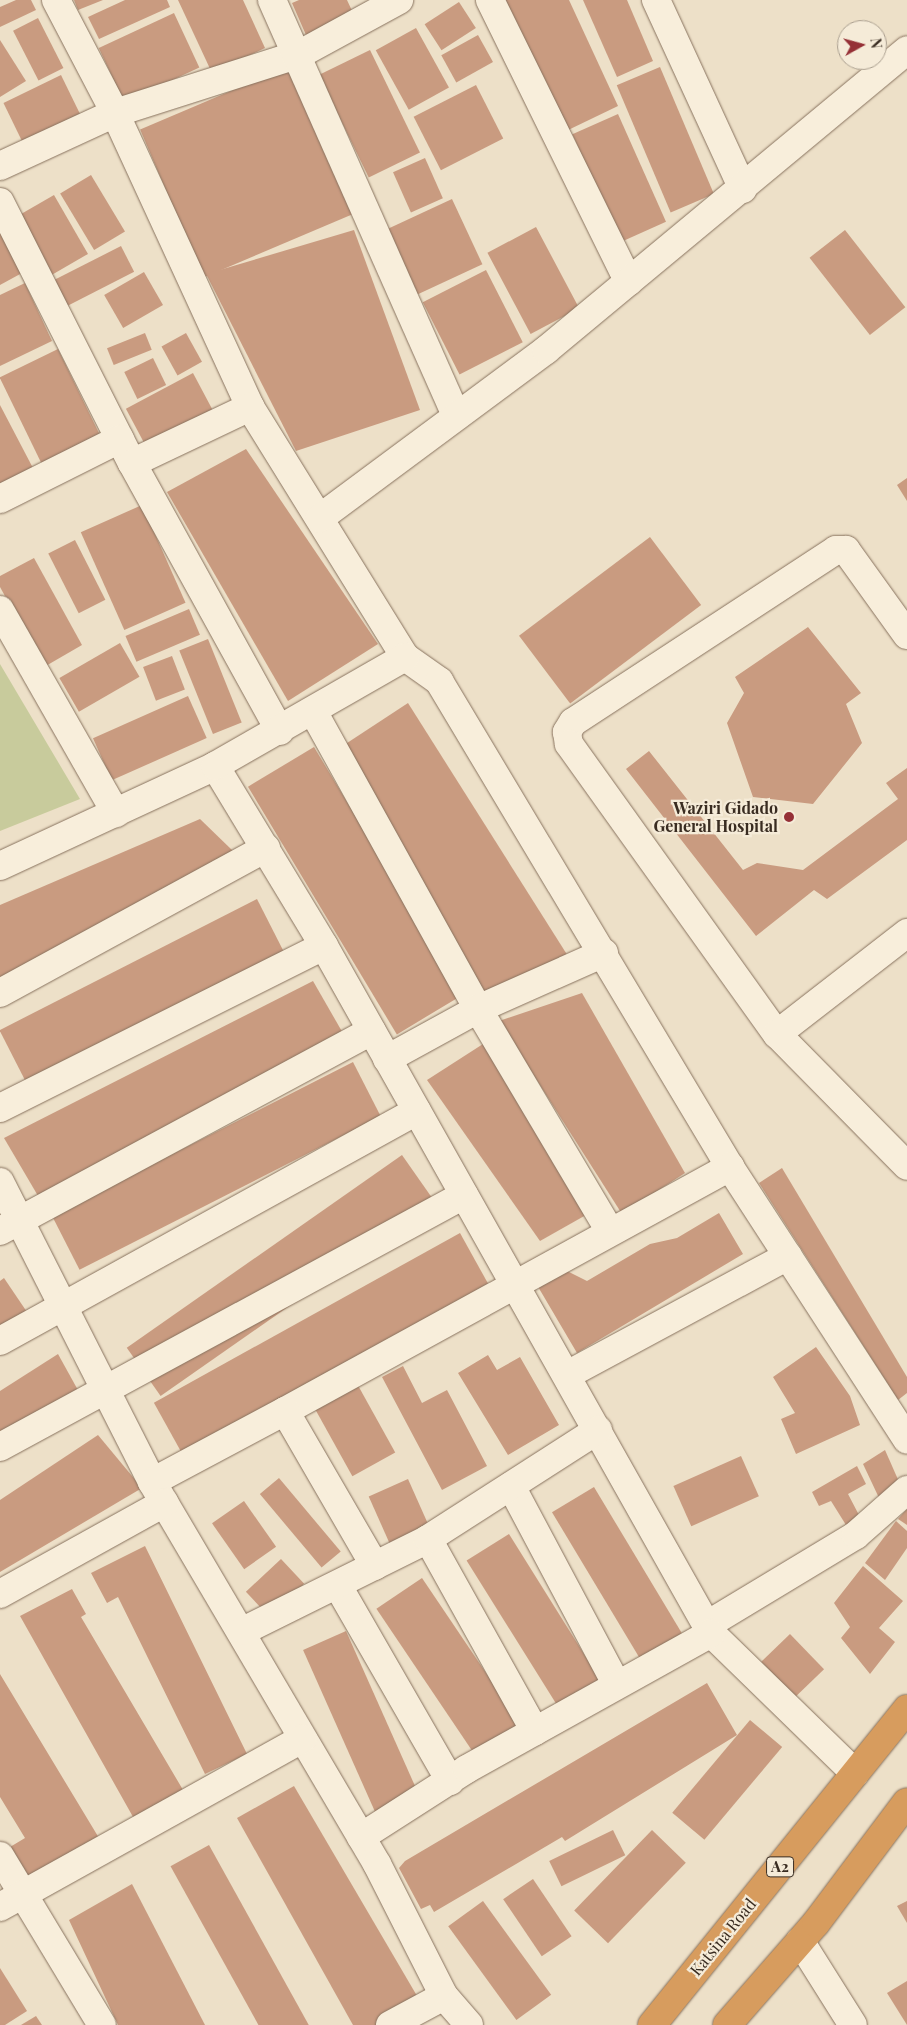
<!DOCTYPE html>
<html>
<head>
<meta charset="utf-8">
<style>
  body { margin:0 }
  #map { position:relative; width:907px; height:2025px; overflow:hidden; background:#ede0c8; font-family:"Playfair Display",serif }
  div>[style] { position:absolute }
  .green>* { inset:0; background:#c8cb9c }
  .building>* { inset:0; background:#c99b80; transform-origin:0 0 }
  .roads { filter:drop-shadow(0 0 1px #88725e) drop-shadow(0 0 1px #88725e) }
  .minor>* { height:28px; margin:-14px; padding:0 14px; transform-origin:14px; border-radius:14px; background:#f8eedb }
  .highway>* { height:28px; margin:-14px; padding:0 14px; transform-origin:14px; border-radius:14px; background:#d79c5e }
  .dots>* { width:14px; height:14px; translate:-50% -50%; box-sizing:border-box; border:2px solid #f5ebd8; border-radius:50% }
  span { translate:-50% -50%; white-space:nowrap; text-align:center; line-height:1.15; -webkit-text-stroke:4.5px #f5ebd8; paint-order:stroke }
  .shield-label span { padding:1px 4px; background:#f5ebd8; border:1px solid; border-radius:4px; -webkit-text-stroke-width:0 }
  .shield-label { font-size:15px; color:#392c21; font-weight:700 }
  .poi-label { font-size:16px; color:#392c21; font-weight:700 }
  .right { translate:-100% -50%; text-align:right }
  .street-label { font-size:16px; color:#392c21 }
  .north { position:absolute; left:837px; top:20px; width:50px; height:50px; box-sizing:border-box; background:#f5ebd8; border:1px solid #aa9f8f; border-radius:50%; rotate:83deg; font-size:14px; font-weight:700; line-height:20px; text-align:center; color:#392c21 }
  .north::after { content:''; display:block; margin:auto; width:18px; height:22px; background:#953036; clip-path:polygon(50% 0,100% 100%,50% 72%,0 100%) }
</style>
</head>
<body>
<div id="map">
  <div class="green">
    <i style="clip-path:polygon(0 664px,80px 799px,0 831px)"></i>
  </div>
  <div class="building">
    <i style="clip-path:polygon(16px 0,31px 0,36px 10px,0 27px,0 7px)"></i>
    <i style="clip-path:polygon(74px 0,103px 0,78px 10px)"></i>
    <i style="clip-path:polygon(125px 0,167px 0,170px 7px,99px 39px,88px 17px)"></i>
    <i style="clip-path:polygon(178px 0,243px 0,265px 48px,212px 73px)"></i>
    <i style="clip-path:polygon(299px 0,347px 0,354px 15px,306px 35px,292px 3px)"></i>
    <i style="clip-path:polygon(502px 0,569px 0,618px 106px,564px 132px)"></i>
    <i style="clip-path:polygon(583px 0,627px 0,653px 61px,617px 77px)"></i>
    <i style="left:459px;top:2px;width:31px;height:41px;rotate:57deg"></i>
    <i style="left:174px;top:13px;width:60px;height:83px;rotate:65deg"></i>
    <i style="left:38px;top:18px;width:56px;height:28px;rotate:63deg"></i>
    <i style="left:416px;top:28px;width:68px;height:46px;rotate:61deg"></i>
    <i style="left:478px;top:35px;width:31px;height:42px;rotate:61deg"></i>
    <i style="clip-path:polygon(0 40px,26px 81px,0 97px)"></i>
    <i style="left:370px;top:50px;width:114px;height:57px;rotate:64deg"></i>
    <i style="left:292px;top:65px;width:161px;height:165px;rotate:67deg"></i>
    <i style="left:660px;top:67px;width:138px;height:47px;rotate:67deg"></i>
    <i style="left:61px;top:75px;width:51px;height:64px;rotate:64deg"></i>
    <i style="left:476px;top:85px;width:60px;height:70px;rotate:63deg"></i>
    <i style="left:618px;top:114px;width:118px;height:50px;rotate:66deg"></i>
    <i style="left:425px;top:158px;width:44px;height:35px;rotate:66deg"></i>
    <i style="left:91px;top:175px;width:66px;height:36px;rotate:59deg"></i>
    <i style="left:54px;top:195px;width:68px;height:43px;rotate:60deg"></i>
    <i style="left:452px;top:199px;width:72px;height:73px;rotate:65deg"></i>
    <i style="left:536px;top:227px;width:92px;height:55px;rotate:62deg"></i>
    <i style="clip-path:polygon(0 230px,22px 273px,0 285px)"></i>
    <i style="clip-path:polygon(354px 230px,420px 410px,296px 451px,206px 274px)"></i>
    <i style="left:845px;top:230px;width:98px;height:45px;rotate:52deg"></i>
    <i style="left:121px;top:246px;width:29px;height:79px;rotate:63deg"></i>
    <i style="left:486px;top:270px;width:81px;height:71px;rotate:63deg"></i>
    <i style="left:144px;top:272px;width:38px;height:46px;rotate:60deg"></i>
    <i style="clip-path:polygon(25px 283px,52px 341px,0 366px,0 295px)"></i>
    <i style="left:145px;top:333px;width:18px;height:41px;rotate:68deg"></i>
    <i style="left:186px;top:333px;width:33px;height:28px;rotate:61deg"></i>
    <i style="left:58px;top:349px;width:99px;height:65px;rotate:64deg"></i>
    <i style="left:153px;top:358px;width:30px;height:32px;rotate:64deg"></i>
    <i style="left:193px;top:373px;width:50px;height:76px;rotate:62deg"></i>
    <i style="clip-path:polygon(0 405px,34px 470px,0 488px)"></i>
    <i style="clip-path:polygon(246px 449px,378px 644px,288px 701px,167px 492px)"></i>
    <i style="clip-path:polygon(907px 478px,907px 501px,897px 485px)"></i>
    <i style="left:142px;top:505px;width:107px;height:67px;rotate:66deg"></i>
    <i style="left:650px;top:537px;width:85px;height:164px;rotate:53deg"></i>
    <i style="left:75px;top:540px;width:67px;height:30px;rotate:63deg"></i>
    <i style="clip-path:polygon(34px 558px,82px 645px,44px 667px,0 587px,0 576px)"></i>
    <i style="left:189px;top:609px;width:28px;height:69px;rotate:67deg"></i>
    <i style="clip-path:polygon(808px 627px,861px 693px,846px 704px,862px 743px,813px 804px,753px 797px,727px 723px,744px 693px,735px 677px)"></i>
    <i style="left:208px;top:639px;width:90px;height:31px;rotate:68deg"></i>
    <i style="left:120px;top:643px;width:39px;height:70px;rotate:60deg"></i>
    <i style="left:172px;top:656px;width:36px;height:31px;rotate:69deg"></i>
    <i style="left:188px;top:696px;width:46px;height:104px;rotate:66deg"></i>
    <i style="clip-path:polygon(408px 703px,573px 964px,483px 994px,344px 745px)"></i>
    <i style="left:314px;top:747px;width:289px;height:77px;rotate:59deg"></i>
    <i style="clip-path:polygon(649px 751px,743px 870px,757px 863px,803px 870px,898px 799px,886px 783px,907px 768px,907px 840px,827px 899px,814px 890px,756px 936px,626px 769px)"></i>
    <i style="clip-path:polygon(200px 819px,233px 851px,0 979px,0 905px)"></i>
    <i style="left:257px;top:899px;width:63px;height:289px;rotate:63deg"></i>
    <i style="clip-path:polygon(313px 981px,344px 1035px,41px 1201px,4px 1138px)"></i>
    <i style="clip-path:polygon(582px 993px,685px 1173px,622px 1214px,499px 1021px)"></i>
    <i style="clip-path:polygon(483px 1044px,586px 1215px,540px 1241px,427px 1080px)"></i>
    <i style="left:353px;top:1062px;width:61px;height:338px;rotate:63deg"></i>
    <i style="left:402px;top:1155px;width:59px;height:336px;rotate:55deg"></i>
    <i style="clip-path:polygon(782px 1168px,907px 1377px,907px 1393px,898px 1400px,759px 1183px)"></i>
    <i style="clip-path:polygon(719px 1213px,743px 1254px,577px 1353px,537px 1285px,563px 1269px,587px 1281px,650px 1244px,677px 1238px)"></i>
    <i style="left:460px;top:1233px;width:63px;height:350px;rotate:61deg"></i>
    <i style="clip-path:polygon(4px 1278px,29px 1315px,0 1331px,0 1281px)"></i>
    <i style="clip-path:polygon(816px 1347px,850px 1396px,860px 1425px,796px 1454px,781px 1419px,795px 1413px,773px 1377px)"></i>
    <i style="clip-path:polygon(58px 1354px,79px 1392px,0 1436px,0 1391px)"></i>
    <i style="clip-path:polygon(488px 1355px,497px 1370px,520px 1357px,559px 1425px,508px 1455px,458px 1373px)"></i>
    <i style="clip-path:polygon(403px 1366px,422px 1403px,447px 1390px,487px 1466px,442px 1490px,382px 1377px)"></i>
    <i style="left:355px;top:1380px;width:83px;height:49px;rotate:61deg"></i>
    <i style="clip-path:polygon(98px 1435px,142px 1488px,0 1572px,0 1500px)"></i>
    <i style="clip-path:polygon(885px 1450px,900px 1484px,880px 1500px,863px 1464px)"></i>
    <i style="left:741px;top:1456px;width:44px;height:74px;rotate:66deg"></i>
    <i style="clip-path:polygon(857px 1466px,866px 1484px,848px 1494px,860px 1517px,846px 1525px,831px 1501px,819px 1506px,812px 1492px)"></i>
    <i style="left:279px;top:1478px;width:96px;height:25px;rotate:50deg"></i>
    <i style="left:408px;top:1479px;width:58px;height:43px;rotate:66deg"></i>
    <i style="left:594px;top:1487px;width:180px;height:49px;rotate:59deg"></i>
    <i style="left:244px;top:1501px;width:56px;height:39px;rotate:55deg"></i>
    <i style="clip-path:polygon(907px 1509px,907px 1525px,898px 1519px)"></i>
    <i style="clip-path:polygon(896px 1521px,907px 1531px,907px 1548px,885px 1580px,865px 1563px)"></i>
    <i style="left:509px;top:1534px;width:179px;height:50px;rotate:58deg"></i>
    <i style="clip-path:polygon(145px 1546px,247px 1754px,205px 1774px,118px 1597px,107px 1603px,91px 1573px)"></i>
    <i style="left:281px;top:1559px;width:34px;height:48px;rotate:47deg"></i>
    <i style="clip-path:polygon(863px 1566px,903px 1601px,879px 1628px,895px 1642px,870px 1674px,841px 1638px,850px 1627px,834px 1603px)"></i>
    <i style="left:422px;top:1578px;width:176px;height:55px;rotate:56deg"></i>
    <i style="clip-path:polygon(72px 1589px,86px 1614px,81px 1617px,186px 1795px,137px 1824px,20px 1616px)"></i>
    <i style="left:346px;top:1631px;width:183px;height:47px;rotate:66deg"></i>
    <i style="left:790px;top:1634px;width:49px;height:40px;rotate:46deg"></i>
    <i style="clip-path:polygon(0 1674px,99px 1838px,30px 1881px,10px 1847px,25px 1838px,0 1797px)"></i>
    <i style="clip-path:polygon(707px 1683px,737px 1735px,565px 1841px,562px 1837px,434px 1912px,430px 1905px,421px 1909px,399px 1868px,405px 1861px)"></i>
    <i style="left:750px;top:1720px;width:42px;height:121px;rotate:40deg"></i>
    <i style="clip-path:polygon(294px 1786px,420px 2001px,381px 2025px,353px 2025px,237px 1818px)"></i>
    <i style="left:613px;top:1830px;width:28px;height:71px;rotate:64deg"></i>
    <i style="left:652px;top:1830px;width:47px;height:112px;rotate:44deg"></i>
    <i style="left:209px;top:1845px;width:206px;height:44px;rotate:61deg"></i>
    <i style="left:533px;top:1879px;width:69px;height:36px;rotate:56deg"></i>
    <i style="clip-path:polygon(132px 1884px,205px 2025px,118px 2025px,69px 1920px)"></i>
    <i style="left:483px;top:1901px;width:116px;height:43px;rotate:54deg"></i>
    <i style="clip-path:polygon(907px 1901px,907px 1923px,897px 1906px)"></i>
    <i style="clip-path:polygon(0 1968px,27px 2011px,5px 2025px,0 2025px)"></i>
    <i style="clip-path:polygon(907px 1981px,907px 2025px,887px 1993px)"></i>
    <i style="clip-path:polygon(36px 2016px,42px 2025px,21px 2025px)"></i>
  </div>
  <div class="roads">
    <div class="minor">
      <i style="left:56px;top:0;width:127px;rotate:62.4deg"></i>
      <i style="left:115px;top:113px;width:194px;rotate:-17.7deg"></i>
      <i style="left:300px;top:54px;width:113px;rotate:-28.6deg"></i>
      <i style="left:272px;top:0;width:455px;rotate:66.1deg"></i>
      <i style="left:490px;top:0;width:314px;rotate:63.8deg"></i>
      <i style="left:656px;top:0;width:208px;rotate:65.3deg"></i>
      <i style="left:0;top:166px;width:127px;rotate:-24.7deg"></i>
      <i style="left:115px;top:113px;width:324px;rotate:65.3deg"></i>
      <i style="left:250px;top:407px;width:294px;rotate:58.2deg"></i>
      <i style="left:405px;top:657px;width:42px;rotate:35.2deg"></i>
      <i style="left:439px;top:681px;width:566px;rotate:59.09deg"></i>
      <i style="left:730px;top:1167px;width:325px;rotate:57deg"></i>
      <i style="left:0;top:202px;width:292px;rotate:63.2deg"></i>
      <i style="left:132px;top:463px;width:306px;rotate:61.1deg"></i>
      <i style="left:132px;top:463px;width:131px;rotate:-25.4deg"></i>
      <i style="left:0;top:499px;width:134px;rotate:-26.6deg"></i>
      <i style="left:320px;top:518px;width:282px;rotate:-36.6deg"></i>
      <i style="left:546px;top:350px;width:469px;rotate:-39.7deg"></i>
      <i style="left:0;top:610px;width:234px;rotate:60.3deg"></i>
      <i style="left:907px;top:635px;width:105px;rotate:-125.7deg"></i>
      <i style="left:846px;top:550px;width:10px;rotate:180deg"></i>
      <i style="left:836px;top:550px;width:314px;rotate:146.8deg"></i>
      <i style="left:573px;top:722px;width:12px;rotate:121deg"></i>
      <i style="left:567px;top:732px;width:12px;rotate:81deg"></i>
      <i style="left:569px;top:744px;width:357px;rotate:54.4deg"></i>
      <i style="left:777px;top:1034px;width:185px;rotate:45.4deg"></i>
      <i style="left:314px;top:713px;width:338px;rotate:61deg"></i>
      <i style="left:478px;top:1009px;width:258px;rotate:59.3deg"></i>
      <i style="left:215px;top:766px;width:210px;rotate:58.8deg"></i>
      <i style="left:324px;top:946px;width:789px;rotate:60.61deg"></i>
      <i style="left:711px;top:1633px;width:201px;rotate:44.2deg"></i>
      <i style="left:0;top:866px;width:237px;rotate:-24.9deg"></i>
      <i style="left:215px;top:766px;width:219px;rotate:-29.8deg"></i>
      <i style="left:0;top:993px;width:303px;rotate:-28.6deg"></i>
      <i style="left:777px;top:1034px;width:165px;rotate:-37.8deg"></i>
      <i style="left:387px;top:1059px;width:104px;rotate:-28.8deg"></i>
      <i style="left:478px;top:1009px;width:138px;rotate:-24deg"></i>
      <i style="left:0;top:1108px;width:362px;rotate:-26.6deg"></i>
      <i style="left:0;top:1182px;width:336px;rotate:63.1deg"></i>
      <i style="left:152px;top:1482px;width:443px;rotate:59.5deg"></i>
      <i style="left:377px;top:1864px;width:148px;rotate:63.1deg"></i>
      <i style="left:444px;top:1996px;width:38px;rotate:49deg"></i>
      <i style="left:0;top:1231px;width:422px;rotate:-28.3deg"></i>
      <i style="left:0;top:1341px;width:476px;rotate:-28.9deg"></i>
      <i style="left:567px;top:1375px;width:251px;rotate:-28.3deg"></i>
      <i style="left:285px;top:1411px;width:508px;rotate:-28.74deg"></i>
      <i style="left:0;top:1447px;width:528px;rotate:-28.51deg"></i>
      <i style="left:152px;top:1482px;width:151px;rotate:-28.1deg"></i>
      <i style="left:285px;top:1411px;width:179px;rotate:59.9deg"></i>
      <i style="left:511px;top:1486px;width:225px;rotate:62deg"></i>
      <i style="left:428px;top:1539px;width:220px;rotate:60.9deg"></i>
      <i style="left:338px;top:1586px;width:225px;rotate:60.1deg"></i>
      <i style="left:0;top:1594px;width:188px;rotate:-29deg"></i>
      <i style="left:707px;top:1625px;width:174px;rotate:-31.1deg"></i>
      <i style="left:856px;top:1535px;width:68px;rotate:-41.4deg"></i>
      <i style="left:243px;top:1631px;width:207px;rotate:-26.4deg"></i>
      <i style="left:428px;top:1539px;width:202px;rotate:-32.7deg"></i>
      <i style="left:361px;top:1837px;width:126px;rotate:-32.7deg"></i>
      <i style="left:467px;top:1769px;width:279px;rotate:-29.1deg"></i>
      <i style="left:0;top:1856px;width:197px;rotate:58.9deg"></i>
      <i style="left:0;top:1907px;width:346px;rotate:-29.1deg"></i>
      <i style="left:800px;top:1941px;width:99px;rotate:57.8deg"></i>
      <i style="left:390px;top:2025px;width:61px;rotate:-28.2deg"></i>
    </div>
    <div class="highway">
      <i style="left:652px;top:2025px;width:406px;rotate:-51.1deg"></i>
      <i style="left:727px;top:2025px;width:135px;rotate:-48.9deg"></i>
      <i style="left:816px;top:1923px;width:151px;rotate:-53.1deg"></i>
    </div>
  </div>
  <div class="dots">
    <i style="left:789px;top:817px;background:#953036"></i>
  </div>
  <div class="shield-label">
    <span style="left:780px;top:1867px">A2</span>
  </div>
  <div class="poi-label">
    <span class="right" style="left:778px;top:817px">Waziri Gidado<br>General Hospital</span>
  </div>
  <div class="street-label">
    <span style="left:723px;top:1937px;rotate:-51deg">Katsina Road</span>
  </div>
  <div class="north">N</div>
</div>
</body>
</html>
